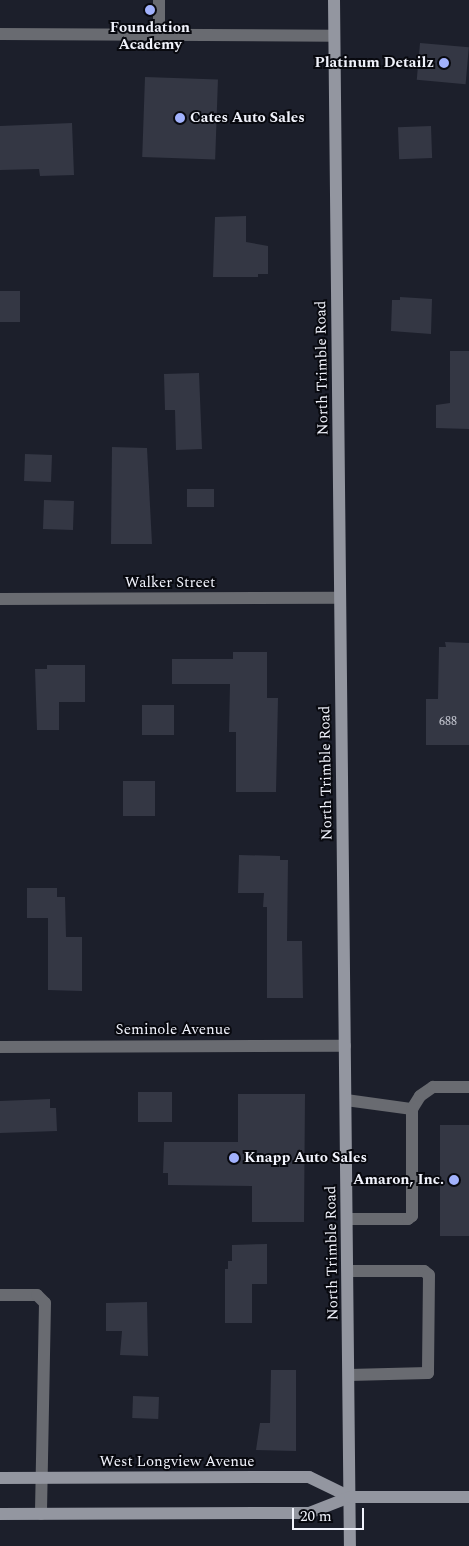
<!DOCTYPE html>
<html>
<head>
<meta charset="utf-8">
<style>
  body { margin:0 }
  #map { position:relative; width:469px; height:1546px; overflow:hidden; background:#1c1f2b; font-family:Spectral,serif }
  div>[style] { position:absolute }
  .building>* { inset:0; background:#343744; transform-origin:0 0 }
  .lane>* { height:12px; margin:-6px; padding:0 6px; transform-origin:6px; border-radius:6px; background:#696b71 }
  .street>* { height:12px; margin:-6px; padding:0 6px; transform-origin:6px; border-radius:6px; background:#696b71 }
  .secondary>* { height:12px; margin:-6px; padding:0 6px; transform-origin:6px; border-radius:6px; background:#9396a0 }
  .dots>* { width:14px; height:14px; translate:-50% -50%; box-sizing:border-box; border:2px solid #08090f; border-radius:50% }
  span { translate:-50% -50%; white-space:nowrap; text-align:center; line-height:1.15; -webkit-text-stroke:4px #08090f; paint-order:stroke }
  .number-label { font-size:12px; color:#c2c4ce }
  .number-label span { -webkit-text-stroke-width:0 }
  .poi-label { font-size:15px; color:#f1f3fc; font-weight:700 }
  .right { translate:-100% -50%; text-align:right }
  .left { translate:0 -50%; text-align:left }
  .street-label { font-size:15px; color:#f1f3fc }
  .scale { position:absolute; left:292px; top:1508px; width:72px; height:22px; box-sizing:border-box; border:2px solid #f1f3fc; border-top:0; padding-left:6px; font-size:15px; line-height:18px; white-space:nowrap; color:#f1f3fc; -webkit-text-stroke:4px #08090f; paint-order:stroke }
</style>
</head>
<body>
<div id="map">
  <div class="building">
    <i style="left:420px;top:43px;width:49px;height:37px;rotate:5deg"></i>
    <i style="left:145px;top:77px;width:73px;height:80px;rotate:2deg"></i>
    <i style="clip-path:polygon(72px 123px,74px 175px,40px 176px,39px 169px,0 170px,0 126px)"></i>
    <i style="left:431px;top:126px;width:32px;height:33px;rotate:88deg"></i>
    <i style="clip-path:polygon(246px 216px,246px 242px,268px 246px,268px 274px,258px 274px,258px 277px,213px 277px,215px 217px)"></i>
    <i style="left:20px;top:291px;width:31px;height:20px;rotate:90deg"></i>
    <i style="clip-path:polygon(400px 297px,432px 299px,431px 334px,391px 331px,392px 300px,400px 300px)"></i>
    <i style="clip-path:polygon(450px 351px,469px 351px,469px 429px,436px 428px,436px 405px,450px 403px)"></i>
    <i style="clip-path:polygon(199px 373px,202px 449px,176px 450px,175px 410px,165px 410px,164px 374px)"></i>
    <i style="clip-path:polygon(112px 447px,147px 448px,152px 544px,111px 544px)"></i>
    <i style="left:25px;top:454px;width:27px;height:27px;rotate:2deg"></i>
    <i style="left:187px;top:489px;width:27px;height:18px"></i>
    <i style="left:44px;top:500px;width:30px;height:29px;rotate:2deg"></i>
    <i style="clip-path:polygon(445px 642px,469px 643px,469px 745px,426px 745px,426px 699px,438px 699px,439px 647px,446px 647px)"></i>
    <i style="clip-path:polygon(233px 652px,267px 652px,267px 698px,278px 698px,276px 792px,236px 792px,236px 732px,229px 732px,230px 684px,172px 684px,172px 659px,233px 659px)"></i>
    <i style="clip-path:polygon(47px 665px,85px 665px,85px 702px,59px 702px,59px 730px,37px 730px,35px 669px,47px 669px)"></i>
    <i style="left:142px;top:705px;width:32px;height:30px"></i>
    <i style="left:155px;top:781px;width:35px;height:32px;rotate:90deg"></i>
    <i style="clip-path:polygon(239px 855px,280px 856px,280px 860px,288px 860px,287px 941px,302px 941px,303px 998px,267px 998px,267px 907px,263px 907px,264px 893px,238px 893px)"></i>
    <i style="clip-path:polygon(27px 888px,57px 888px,57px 897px,65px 897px,66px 937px,82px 937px,82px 991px,48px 990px,48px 918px,27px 918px)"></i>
    <i style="left:138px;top:1092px;width:34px;height:30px"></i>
    <i style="clip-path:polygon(238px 1094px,305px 1094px,304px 1222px,252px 1222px,252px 1186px,168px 1185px,168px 1173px,163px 1173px,164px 1142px,238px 1142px)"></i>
    <i style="clip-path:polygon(50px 1099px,50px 1108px,56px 1108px,57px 1131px,0 1133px,0 1101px)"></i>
    <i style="left:440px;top:1125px;width:29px;height:111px"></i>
    <i style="clip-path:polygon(267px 1244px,267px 1284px,252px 1284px,252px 1323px,225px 1323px,225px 1269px,228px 1269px,228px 1261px,232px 1261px,232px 1245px)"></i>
    <i style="clip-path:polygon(147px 1302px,148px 1356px,120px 1355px,122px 1331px,106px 1331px,106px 1303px)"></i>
    <i style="clip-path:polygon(271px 1370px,296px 1370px,296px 1451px,256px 1450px,260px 1423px,270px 1423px)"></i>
    <i style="left:133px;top:1396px;width:26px;height:22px;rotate:2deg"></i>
  </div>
  <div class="lane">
    <i style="left:159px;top:0;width:34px;rotate:90deg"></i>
    <i style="left:346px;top:1100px;width:67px;rotate:7.8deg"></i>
    <i style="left:412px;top:1109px;width:15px;rotate:-58deg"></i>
    <i style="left:420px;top:1096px;width:16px;rotate:-35deg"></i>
    <i style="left:433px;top:1087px;width:36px"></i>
    <i style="left:348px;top:1219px;width:60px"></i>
    <i style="left:408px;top:1219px;width:5px;rotate:-37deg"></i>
    <i style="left:412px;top:1216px;width:107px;rotate:-90deg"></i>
    <i style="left:348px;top:1271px;width:76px"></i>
    <i style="left:424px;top:1271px;width:6px;rotate:39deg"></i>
    <i style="left:429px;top:1275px;width:98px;rotate:90.6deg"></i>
    <i style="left:428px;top:1373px;width:79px;rotate:178.5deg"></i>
    <i style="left:0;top:1295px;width:37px"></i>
    <i style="left:37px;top:1295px;width:11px;rotate:45deg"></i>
    <i style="left:45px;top:1303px;width:211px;rotate:91.1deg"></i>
  </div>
  <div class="street">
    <i style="left:0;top:34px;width:334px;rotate:0.3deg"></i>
    <i style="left:0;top:599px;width:340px;rotate:-0.2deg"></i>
    <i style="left:0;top:1047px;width:345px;rotate:-0.2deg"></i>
  </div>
  <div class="secondary">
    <i style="left:334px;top:0;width:1546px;rotate:89.41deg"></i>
    <i style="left:0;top:1478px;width:309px;rotate:-0.2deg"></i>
    <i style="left:309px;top:1477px;width:46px;rotate:26deg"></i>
    <i style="left:0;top:1514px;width:309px;rotate:-0.2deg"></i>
    <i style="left:309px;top:1513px;width:44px;rotate:-21.3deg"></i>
    <i style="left:350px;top:1497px;width:119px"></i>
  </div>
  <div class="dots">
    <i style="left:150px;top:10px;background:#a2b2fd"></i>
    <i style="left:444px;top:63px;background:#a2b2fd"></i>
    <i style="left:180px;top:118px;background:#a2b2fd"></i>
    <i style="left:234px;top:1158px;background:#a2b2fd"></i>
    <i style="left:454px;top:1180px;background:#a2b2fd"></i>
  </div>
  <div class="number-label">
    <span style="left:448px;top:722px">688</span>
  </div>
  <div class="poi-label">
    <span style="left:150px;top:36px">Foundation<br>Academy</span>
    <span class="right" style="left:434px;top:63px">Platinum Detailz</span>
    <span class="left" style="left:190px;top:118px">Cates Auto Sales</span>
    <span class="left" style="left:244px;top:1158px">Knapp Auto Sales</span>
    <span class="right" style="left:444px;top:1180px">Amaron, Inc.</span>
  </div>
  <div class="street-label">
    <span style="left:322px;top:368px;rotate:-91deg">North Trimble Road</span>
    <span style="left:170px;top:583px">Walker Street</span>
    <span style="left:326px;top:773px;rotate:-91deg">North Trimble Road</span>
    <span style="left:173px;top:1030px">Seminole Avenue</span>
    <span style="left:332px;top:1253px;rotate:-91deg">North Trimble Road</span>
    <span style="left:177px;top:1462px">West Longview Avenue</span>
  </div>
  <div class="scale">20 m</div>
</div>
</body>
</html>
